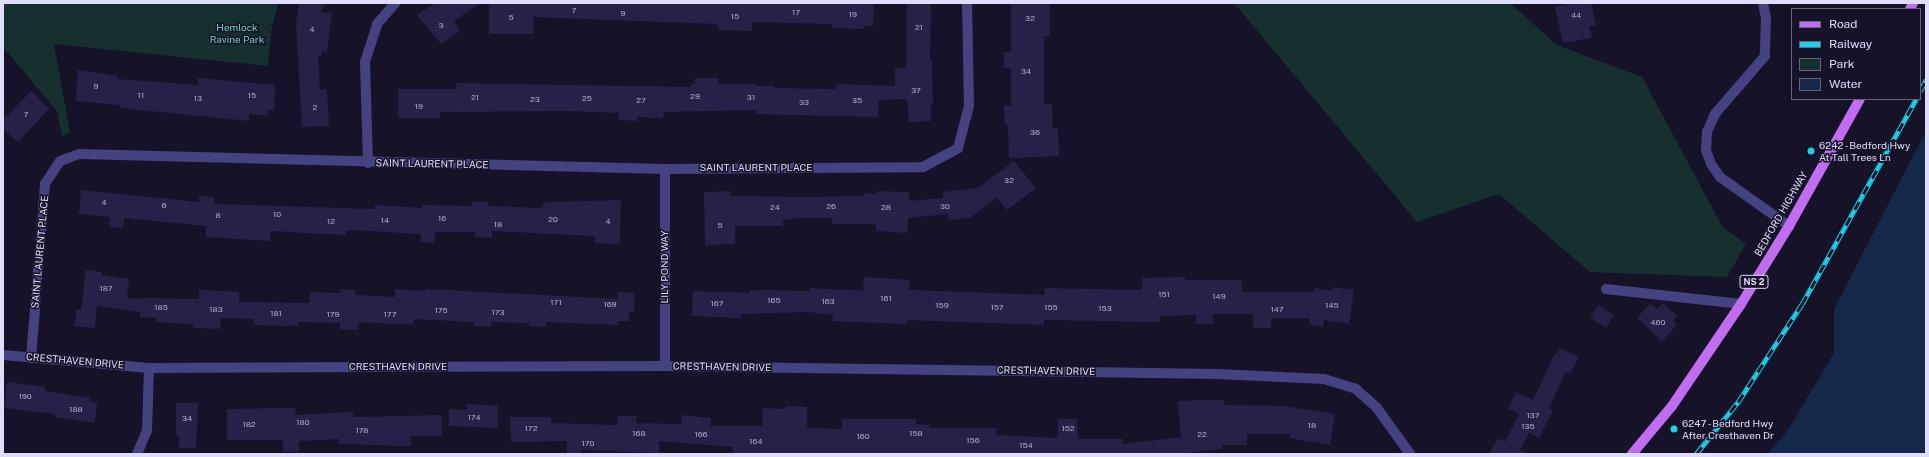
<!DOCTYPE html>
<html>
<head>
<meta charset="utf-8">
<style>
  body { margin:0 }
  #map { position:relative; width:1929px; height:457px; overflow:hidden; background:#161227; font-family:"Public Sans",sans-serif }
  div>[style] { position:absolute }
  .green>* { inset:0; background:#163030 }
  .water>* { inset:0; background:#14284a }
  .building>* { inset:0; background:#282046; transform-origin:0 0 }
  .service>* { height:10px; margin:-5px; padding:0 5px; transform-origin:5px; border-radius:5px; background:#454281 }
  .minor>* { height:10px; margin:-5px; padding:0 5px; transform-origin:5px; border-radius:5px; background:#454281 }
  .primary>* { height:10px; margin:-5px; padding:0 5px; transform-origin:5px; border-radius:5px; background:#c16df1 }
  .rail>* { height:4.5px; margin-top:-2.25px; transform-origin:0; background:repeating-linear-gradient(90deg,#161227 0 9px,#1ad3ea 0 18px); box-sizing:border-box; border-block:1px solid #1ad3ea }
  .dots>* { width:11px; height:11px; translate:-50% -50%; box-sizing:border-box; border:2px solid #161227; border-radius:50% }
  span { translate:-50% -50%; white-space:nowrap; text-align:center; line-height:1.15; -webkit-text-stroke:3px #161227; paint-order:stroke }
  .number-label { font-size:8px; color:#b2adce }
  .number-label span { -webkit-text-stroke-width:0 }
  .shield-label span { padding:1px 3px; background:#161227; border:1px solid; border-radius:3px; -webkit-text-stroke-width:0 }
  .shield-label { font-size:9px; color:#e0dcfc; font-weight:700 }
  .park-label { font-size:10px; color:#6dd6bd }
  .poi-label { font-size:10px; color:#e0dcfc }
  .left { translate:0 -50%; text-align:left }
  .street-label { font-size:10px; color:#e0dcfc }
  .frame { position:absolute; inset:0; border:4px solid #e0dcfc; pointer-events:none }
  .legend { position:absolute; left:1791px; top:8px; width:130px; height:92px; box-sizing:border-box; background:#161227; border:1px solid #67637c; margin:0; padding:5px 7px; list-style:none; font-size:12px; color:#e0dcfc }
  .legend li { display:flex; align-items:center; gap:8px; height:20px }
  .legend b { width:20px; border:1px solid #67637c }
</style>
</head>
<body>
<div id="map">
  <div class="green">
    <i style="clip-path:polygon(3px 3px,278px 3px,271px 32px,268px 66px,54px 44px,70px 133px,62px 136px,57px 111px,3px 47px)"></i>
    <i style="clip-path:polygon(1234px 3px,1510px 3px,1557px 45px,1642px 77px,1722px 226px,1746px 244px,1727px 277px,1590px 272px,1499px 194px,1417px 222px)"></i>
  </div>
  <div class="water">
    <i style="clip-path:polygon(1926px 131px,1926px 454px,1767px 454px,1786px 433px,1834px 353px,1834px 309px)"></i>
  </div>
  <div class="building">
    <i style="clip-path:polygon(299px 3px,326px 3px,321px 12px,332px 13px,327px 52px,322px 51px,321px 56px,318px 55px,320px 90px,327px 89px,329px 126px,302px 127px,296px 23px)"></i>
    <i style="clip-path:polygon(435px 3px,480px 3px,454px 21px,460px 31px,441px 44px,417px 15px)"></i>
    <i style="clip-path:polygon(489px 3px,865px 3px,874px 4px,873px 26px,864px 26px,864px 29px,832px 28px,832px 24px,752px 22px,752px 31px,718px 30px,718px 24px,533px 17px,534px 34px,489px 34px)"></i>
    <i style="clip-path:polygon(907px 3px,931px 3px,930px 60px,932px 60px,933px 104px,931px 104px,931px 121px,909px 122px,907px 99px,879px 100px,878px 117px,756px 114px,756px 110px,664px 112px,663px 118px,637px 117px,637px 121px,619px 120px,619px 113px,566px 111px,440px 112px,440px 118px,398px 118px,398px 89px,456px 89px,456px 83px,691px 87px,691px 84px,695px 84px,695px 78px,718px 78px,718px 84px,756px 84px,756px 86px,774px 86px,774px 88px,836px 89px,836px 84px,895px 86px,895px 68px,906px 68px)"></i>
    <i style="clip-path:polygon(1011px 3px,1050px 3px,1050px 36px,1044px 36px,1044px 104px,1052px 104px,1053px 128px,1058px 128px,1059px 156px,1009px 158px,1008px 125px,1005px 125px,1004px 106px,1011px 106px,1011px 68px,1004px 68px,1004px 52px,1011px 52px)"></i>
    <i style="clip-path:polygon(1574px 3px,1591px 3px,1596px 25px,1589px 26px,1592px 38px,1563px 43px,1555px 7px)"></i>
    <i style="clip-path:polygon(78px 70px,117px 76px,117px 79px,198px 85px,198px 78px,275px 85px,274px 110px,268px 110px,268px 116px,249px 114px,249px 121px,120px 108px,120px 105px,76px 101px)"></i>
    <i style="clip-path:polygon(31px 91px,49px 109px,18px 142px,3px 129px,3px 120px)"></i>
    <i style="clip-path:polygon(1014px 161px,1036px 188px,1007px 210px,997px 198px,970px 218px,948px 220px,948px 214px,908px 218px,907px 233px,876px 231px,876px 224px,832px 224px,832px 218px,798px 218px,783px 220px,783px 226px,735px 226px,735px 244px,705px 245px,704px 192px,731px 191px,731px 196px,808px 197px,864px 196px,864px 193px,877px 194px,877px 191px,909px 192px,909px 201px,943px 198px,943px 192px,978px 188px)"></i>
    <i style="clip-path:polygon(81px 190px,199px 202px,199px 196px,214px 197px,214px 204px,375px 209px,375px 205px,422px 208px,422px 205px,472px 206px,472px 202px,488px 202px,488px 206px,540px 208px,543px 207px,543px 203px,550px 202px,621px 200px,620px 244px,595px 243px,595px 236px,492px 231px,492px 238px,475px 237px,475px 232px,435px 232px,435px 243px,421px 242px,421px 234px,352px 230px,346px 231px,346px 235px,271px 231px,270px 241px,206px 237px,206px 226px,124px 218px,123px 228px,109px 227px,110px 217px,79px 214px)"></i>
    <i style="clip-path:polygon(86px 270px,102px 272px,101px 275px,129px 279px,127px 298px,199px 299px,199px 290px,239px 292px,239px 302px,309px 303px,310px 292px,340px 293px,341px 289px,355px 290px,355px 295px,395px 297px,395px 289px,426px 291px,426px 289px,618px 299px,618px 292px,635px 293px,634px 312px,629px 311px,629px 321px,618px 321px,618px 325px,546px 322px,546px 327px,529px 326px,529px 323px,492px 322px,491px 327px,474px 326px,474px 322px,414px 319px,413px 325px,358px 322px,358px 330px,340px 329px,340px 323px,298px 322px,298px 326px,253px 325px,254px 319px,221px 318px,220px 329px,193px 328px,193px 324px,156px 322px,156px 318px,140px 317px,140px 312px,97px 306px,95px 328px,74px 326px,77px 309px,81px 310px)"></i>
    <i style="clip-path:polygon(864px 277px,910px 280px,909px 290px,1044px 295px,1045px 288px,1142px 290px,1142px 278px,1185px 277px,1185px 280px,1242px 280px,1242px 292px,1314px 292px,1315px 288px,1332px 291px,1333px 287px,1354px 290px,1349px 324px,1324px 320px,1323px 327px,1309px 324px,1310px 318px,1271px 318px,1271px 328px,1253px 328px,1253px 314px,1213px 314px,1213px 324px,1196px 324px,1196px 315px,1160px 316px,1160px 322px,1044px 320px,1044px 325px,907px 320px,907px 324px,832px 321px,833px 315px,808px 312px,741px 314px,741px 318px,692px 316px,693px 291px,750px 293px,750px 290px,810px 291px,810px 288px,863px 291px)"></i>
    <i style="clip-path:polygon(1650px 303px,1657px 309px,1663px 303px,1677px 316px,1673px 321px,1677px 325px,1662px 341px,1637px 318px)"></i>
    <i style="left:1598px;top:305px;width:19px;height:15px;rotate:32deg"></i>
    <i style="clip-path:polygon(1560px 348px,1579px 357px,1570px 374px,1566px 372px,1549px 408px,1553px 410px,1539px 438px,1529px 433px,1520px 450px,1528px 454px,1489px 454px,1498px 438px,1505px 442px,1519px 414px,1508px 409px,1516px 392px,1533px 400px,1555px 353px,1557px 354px)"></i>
    <i style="clip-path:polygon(7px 382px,45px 387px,45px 391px,90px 398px,90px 402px,97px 403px,95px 423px,55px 417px,55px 414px,4px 408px)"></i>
    <i style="clip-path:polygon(1199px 400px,1224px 400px,1224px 405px,1283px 406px,1335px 414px,1330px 445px,1289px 438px,1290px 434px,1247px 434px,1247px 445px,1222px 445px,1222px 449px,1178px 454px,732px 454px,733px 447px,659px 441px,659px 453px,581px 450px,581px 454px,567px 454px,567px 441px,511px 442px,510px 417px,551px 417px,551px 423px,618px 425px,618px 416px,637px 416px,636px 423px,682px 424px,682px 415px,711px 418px,710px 426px,762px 426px,763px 408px,786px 409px,786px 406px,807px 407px,807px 428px,842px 429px,842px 419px,916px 419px,916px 424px,930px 425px,930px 428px,996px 428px,996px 435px,1058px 438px,1058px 419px,1077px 419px,1078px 439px,1123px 439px,1123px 444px,1181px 437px,1178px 401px)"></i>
    <i style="clip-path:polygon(176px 403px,198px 403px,196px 448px,179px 448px,179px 435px,176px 435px)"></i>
    <i style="clip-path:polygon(467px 404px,498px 406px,498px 428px,449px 426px,449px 409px,467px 410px)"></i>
    <i style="clip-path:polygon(276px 408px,295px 408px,296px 415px,353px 412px,353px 417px,442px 415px,442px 436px,411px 436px,411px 446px,339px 444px,339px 439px,299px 441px,299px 451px,283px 452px,283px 440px,227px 440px,227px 409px)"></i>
  </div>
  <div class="service">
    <i style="left:1606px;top:289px;width:136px;rotate:6.3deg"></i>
  </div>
  <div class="minor">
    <i style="left:1763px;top:3px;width:16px;rotate:79deg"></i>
    <i style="left:1766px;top:19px;width:37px;rotate:92deg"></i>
    <i style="left:1765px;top:56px;width:77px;rotate:130.8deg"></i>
    <i style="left:1715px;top:114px;width:20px;rotate:114deg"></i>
    <i style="left:1707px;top:132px;width:18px;rotate:93deg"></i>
    <i style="left:1706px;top:150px;width:15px;rotate:70deg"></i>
    <i style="left:1711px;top:164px;width:16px;rotate:55deg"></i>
    <i style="left:1720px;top:177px;width:85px;rotate:35.4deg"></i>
    <i style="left:368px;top:163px;width:101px;rotate:-91.7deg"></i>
    <i style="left:365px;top:62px;width:40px;rotate:-72deg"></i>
    <i style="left:377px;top:24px;width:28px;rotate:-49deg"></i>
    <i style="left:665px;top:169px;width:197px;rotate:90deg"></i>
    <i style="left:3px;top:355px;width:147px;rotate:5.1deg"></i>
    <i style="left:149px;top:368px;width:516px;rotate:-0.22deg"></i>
    <i style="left:665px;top:366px;width:552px;rotate:0.83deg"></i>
    <i style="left:1217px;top:374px;width:107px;rotate:2.7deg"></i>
    <i style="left:1324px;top:379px;width:34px;rotate:17deg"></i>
    <i style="left:1356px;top:389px;width:28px;rotate:42deg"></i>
    <i style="left:1377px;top:408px;width:57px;rotate:54.3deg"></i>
    <i style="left:31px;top:358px;width:175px;rotate:-85.4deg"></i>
    <i style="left:45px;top:184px;width:27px;rotate:-57deg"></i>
    <i style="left:60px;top:161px;width:20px;rotate:-20deg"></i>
    <i style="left:79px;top:154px;width:586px;rotate:1.47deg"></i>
    <i style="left:665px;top:169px;width:258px;rotate:-0.4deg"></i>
    <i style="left:923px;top:167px;width:40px;rotate:-28deg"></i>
    <i style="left:958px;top:148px;width:43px;rotate:-75.3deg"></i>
    <i style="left:969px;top:106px;width:103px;rotate:-91.1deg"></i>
    <i style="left:137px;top:454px;width:25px;rotate:-67deg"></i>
    <i style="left:147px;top:431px;width:63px;rotate:-88.2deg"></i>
  </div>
  <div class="primary">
    <i style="left:1910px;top:9px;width:7px;rotate:-63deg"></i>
    <i style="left:1632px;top:454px;width:62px;rotate:-50.2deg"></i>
    <i style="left:1672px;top:406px;width:123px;rotate:-55.9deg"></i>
    <i style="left:1741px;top:304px;width:92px;rotate:-58.4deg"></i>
    <i style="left:1789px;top:226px;width:145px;rotate:-60.8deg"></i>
  </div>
  <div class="rail">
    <i style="left:1920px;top:91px;width:13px;rotate:-61deg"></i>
    <i style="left:1696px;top:454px;width:67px;rotate:-51.1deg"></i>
    <i style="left:1738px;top:402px;width:117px;rotate:-56.9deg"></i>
    <i style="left:1802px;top:304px;width:235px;rotate:-60.9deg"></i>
  </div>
  <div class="dots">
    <i style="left:1811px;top:151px;background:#1ad3ea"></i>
    <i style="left:1674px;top:429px;background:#1ad3ea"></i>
  </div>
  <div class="number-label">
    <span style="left:574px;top:11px">7</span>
    <span style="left:796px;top:13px">17</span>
    <span style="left:623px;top:14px">9</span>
    <span style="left:853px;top:15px">19</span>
    <span style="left:1576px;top:16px">44</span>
    <span style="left:735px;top:17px">15</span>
    <span style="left:511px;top:18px">5</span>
    <span style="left:1030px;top:19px">32</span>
    <span style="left:441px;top:26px">3</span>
    <span style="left:919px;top:28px">21</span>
    <span style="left:312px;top:30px">4</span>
    <span style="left:1026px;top:72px">34</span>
    <span style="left:96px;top:87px">9</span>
    <span style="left:916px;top:91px">37</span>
    <span style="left:141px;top:96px">11</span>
    <span style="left:252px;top:96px">15</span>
    <span style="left:695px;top:97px">29</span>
    <span style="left:475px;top:98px">21</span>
    <span style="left:751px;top:98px">31</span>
    <span style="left:198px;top:99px">13</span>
    <span style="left:587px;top:99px">25</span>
    <span style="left:535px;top:100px">23</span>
    <span style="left:641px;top:101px">27</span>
    <span style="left:857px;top:101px">35</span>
    <span style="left:804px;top:103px">33</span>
    <span style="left:419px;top:107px">19</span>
    <span style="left:315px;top:108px">2</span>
    <span style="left:26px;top:115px">7</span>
    <span style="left:1035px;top:133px">36</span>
    <span style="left:1009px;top:181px">32</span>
    <span style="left:104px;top:203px">4</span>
    <span style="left:164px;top:206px">6</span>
    <span style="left:831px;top:207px">26</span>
    <span style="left:945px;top:207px">30</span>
    <span style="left:775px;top:208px">24</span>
    <span style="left:886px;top:208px">28</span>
    <span style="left:277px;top:215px">10</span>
    <span style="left:218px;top:216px">8</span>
    <span style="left:442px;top:219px">16</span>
    <span style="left:553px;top:220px">20</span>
    <span style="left:385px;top:221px">14</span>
    <span style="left:331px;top:222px">12</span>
    <span style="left:608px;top:222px">4</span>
    <span style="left:498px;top:225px">18</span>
    <span style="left:720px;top:226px">5</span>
    <span style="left:106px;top:289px">187</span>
    <span style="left:1164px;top:295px">151</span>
    <span style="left:1219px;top:297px">149</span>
    <span style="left:886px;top:299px">161</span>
    <span style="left:774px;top:301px">165</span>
    <span style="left:828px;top:302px">163</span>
    <span style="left:556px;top:303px">171</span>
    <span style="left:717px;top:304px">167</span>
    <span style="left:610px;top:305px">169</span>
    <span style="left:942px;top:306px">159</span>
    <span style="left:1332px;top:306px">145</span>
    <span style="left:161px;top:308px">185</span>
    <span style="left:997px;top:308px">157</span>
    <span style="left:1051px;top:308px">155</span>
    <span style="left:1105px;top:309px">153</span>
    <span style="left:216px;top:310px">183</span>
    <span style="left:1277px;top:310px">147</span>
    <span style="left:441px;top:311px">175</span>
    <span style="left:498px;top:313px">173</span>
    <span style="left:276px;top:314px">181</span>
    <span style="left:333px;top:315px">179</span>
    <span style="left:390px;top:315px">177</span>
    <span style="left:1658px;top:323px">460</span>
    <span style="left:25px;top:397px">190</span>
    <span style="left:76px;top:410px">188</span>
    <span style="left:1533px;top:416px">137</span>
    <span style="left:474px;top:418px">174</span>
    <span style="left:187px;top:419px">34</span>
    <span style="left:303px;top:423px">180</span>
    <span style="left:249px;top:425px">182</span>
    <span style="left:1312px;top:426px">18</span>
    <span style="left:1528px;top:427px">135</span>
    <span style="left:531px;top:429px">172</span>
    <span style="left:1068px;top:429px">152</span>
    <span style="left:362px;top:431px">178</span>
    <span style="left:639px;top:434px">168</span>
    <span style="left:916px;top:434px">158</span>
    <span style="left:701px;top:435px">166</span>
    <span style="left:1202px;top:435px">22</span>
    <span style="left:863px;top:437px">160</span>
    <span style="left:973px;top:441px">156</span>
    <span style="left:756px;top:442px">164</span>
    <span style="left:588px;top:444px">170</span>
    <span style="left:1026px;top:446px">154</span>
  </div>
  <div class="shield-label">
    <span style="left:1754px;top:282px">NS 2</span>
  </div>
  <div class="park-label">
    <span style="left:237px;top:33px">Hemlock<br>Ravine Park</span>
  </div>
  <div class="poi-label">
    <span class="left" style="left:1819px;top:151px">6242 - Bedford Hwy<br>At Tall Trees Ln</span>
    <span class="left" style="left:1682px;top:429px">6247 - Bedford Hwy<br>After Cresthaven Dr</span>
  </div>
  <div class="street-label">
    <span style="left:432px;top:164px;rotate:1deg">SAINT LAURENT PLACE</span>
    <span style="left:756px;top:168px">SAINT LAURENT PLACE</span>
    <span style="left:1781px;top:214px;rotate:-60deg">BEDFORD HIGHWAY</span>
    <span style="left:40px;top:252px;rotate:-85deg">SAINT LAURENT PLACE</span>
    <span style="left:665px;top:267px;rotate:-90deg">LILY POND WAY</span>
    <span style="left:75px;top:361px;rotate:5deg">CRESTHAVEN DRIVE</span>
    <span style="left:398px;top:367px">CRESTHAVEN DRIVE</span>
    <span style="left:722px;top:367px;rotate:1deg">CRESTHAVEN DRIVE</span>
    <span style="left:1046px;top:371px;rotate:1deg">CRESTHAVEN DRIVE</span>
  </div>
  <div class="frame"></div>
  <ul class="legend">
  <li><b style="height:5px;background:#c16df1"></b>Road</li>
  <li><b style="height:5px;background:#1ad3ea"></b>Railway</li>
  <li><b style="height:11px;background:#163030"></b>Park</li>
  <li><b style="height:11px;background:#14284a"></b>Water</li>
  </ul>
</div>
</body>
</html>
